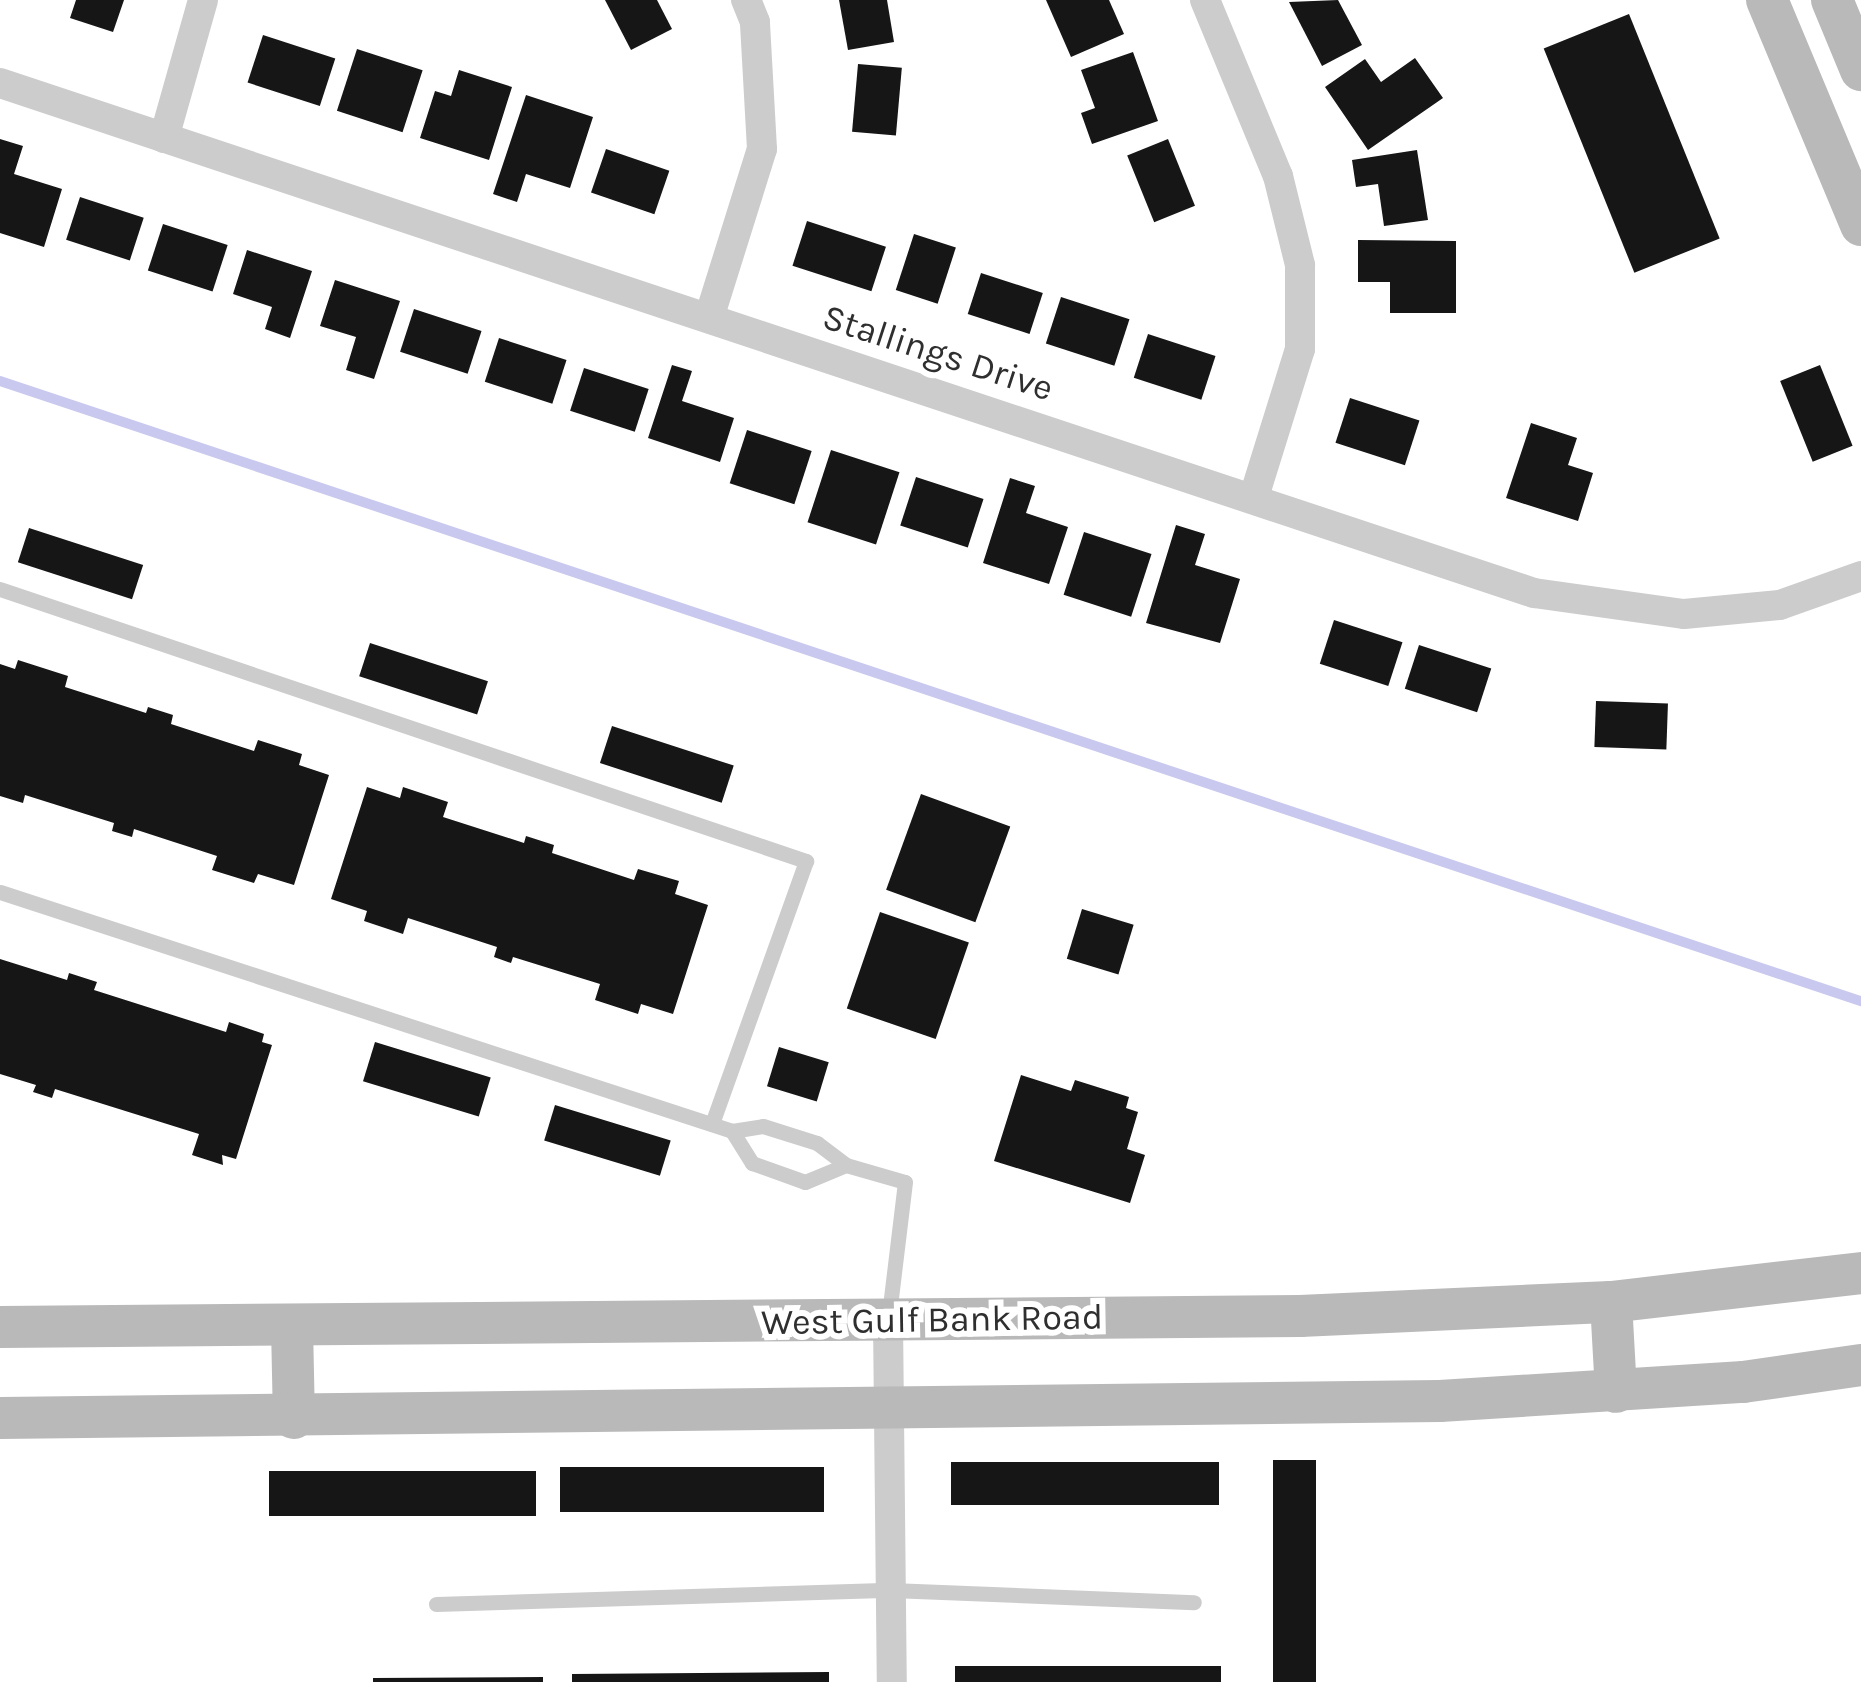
<!DOCTYPE html>
<html>
<head>
<meta charset="utf-8">
<style>
  body { margin:0 }
  #map { position:relative; width:1861px; height:1682px; overflow:hidden; background:#fff; font-family:Karla,sans-serif }
  div>[style] { position:absolute }
  .stream>* { height:10px; margin:-5px; padding:0 5px; transform-origin:5px; border-radius:5px; background:#c9c8ee }
  .building>* { inset:0; background:#161616; transform-origin:0 0 }
  .lane>* { height:15px; margin:-7.5px; padding:0 7.5px; transform-origin:7.5px; border-radius:7.5px; background:#ccc }
  .street>* { height:30px; margin:-15px; padding:0 15px; transform-origin:15px; border-radius:15px; background:#ccc }
  .secondary>* { height:42px; margin:-21px; padding:0 21px; transform-origin:21px; border-radius:21px; background:#b9b9b9 }
  span { translate:-50% -50%; white-space:nowrap; text-align:center; line-height:1.15; -webkit-text-stroke:12px #fff; paint-order:stroke }
  .street-label { font-size:36px; color:#2f2f2f }
</style>
</head>
<body>
<div id="map">
  <div class="stream">
    <i style="left:0;top:381px;width:1962px;rotate:18.43deg"></i>
  </div>
  <div class="building">
    <i style="clip-path:polygon(76px 0,124px 0,113px 32px,70px 18px)"></i>
    <i style="clip-path:polygon(605px 0,657px 0,672px 29px,631px 50px)"></i>
    <i style="clip-path:polygon(839px 0,887px 0,894px 42px,848px 50px)"></i>
    <i style="clip-path:polygon(1046px 0,1109px 0,1124px 34px,1071px 57px)"></i>
    <i style="clip-path:polygon(1338px 0,1362px 45px,1322px 66px,1289px 2px)"></i>
    <i style="left:1629px;top:14px;width:242px;height:92px;rotate:68deg"></i>
    <i style="left:263px;top:35px;width:76px;height:50px;rotate:18deg"></i>
    <i style="left:357px;top:49px;width:69px;height:65px;rotate:18deg"></i>
    <i style="clip-path:polygon(1133px 52px,1158px 121px,1092px 144px,1081px 113px,1095px 108px,1081px 70px)"></i>
    <i style="clip-path:polygon(1415px 58px,1443px 98px,1368px 150px,1325px 87px,1365px 59px,1381px 82px)"></i>
    <i style="left:858px;top:64px;width:44px;height:68px;rotate:5deg"></i>
    <i style="clip-path:polygon(459px 70px,512px 87px,489px 160px,420px 138px,435px 91px,451px 96px)"></i>
    <i style="clip-path:polygon(526px 95px,593px 117px,570px 188px,526px 174px,517px 202px,493px 194px)"></i>
    <i style="clip-path:polygon(0 139px,23px 146px,14px 174px,62px 189px,44px 247px,0 233px)"></i>
    <i style="left:1168px;top:139px;width:72px;height:44px;rotate:68deg"></i>
    <i style="left:606px;top:149px;width:67px;height:46px;rotate:19deg"></i>
    <i style="clip-path:polygon(1417px 150px,1428px 220px,1384px 226px,1378px 184px,1356px 187px,1352px 160px)"></i>
    <i style="left:80px;top:197px;width:67px;height:45px;rotate:18deg"></i>
    <i style="left:807px;top:221px;width:83px;height:47px;rotate:18deg"></i>
    <i style="left:163px;top:224px;width:68px;height:49px;rotate:18deg"></i>
    <i style="left:914px;top:234px;width:44px;height:59px;rotate:18deg"></i>
    <i style="clip-path:polygon(1358px 240px,1456px 241px,1456px 313px,1390px 313px,1390px 282px,1358px 282px)"></i>
    <i style="clip-path:polygon(247px 250px,312px 271px,290px 338px,265px 329px,272px 307px,233px 294px)"></i>
    <i style="left:981px;top:273px;width:65px;height:43px;rotate:18deg"></i>
    <i style="clip-path:polygon(335px 280px,400px 301px,374px 379px,346px 370px,356px 337px,320px 326px)"></i>
    <i style="left:1061px;top:297px;width:72px;height:49px;rotate:18deg"></i>
    <i style="left:414px;top:309px;width:71px;height:45px;rotate:18deg"></i>
    <i style="left:1148px;top:334px;width:71px;height:46px;rotate:18deg"></i>
    <i style="left:499px;top:338px;width:71px;height:46px;rotate:18deg"></i>
    <i style="clip-path:polygon(672px 365px,692px 371px,682px 401px,734px 418px,720px 462px,648px 438px)"></i>
    <i style="left:1820px;top:365px;width:87px;height:43px;rotate:68deg"></i>
    <i style="left:584px;top:368px;width:68px;height:45px;rotate:18deg"></i>
    <i style="left:1350px;top:398px;width:73px;height:47px;rotate:18deg"></i>
    <i style="clip-path:polygon(1531px 423px,1577px 438px,1568px 465px,1593px 473px,1578px 521px,1506px 498px)"></i>
    <i style="left:747px;top:430px;width:68px;height:56px;rotate:18deg"></i>
    <i style="left:831px;top:450px;width:72px;height:76px;rotate:18deg"></i>
    <i style="left:916px;top:477px;width:71px;height:51px;rotate:18deg"></i>
    <i style="clip-path:polygon(1010px 478px,1035px 486px,1026px 513px,1068px 527px,1049px 584px,983px 563px)"></i>
    <i style="clip-path:polygon(1176px 525px,1205px 534px,1195px 565px,1240px 579px,1220px 643px,1146px 623px)"></i>
    <i style="left:29px;top:528px;width:120px;height:36px;rotate:18deg"></i>
    <i style="left:1084px;top:532px;width:71px;height:66px;rotate:18deg"></i>
    <i style="left:1334px;top:620px;width:72px;height:46px;rotate:18deg"></i>
    <i style="left:370px;top:643px;width:124px;height:35px;rotate:18deg"></i>
    <i style="left:1419px;top:645px;width:76px;height:46px;rotate:18deg"></i>
    <i style="clip-path:polygon(18px 660px,68px 676px,65px 687px,146px 713px,148px 707px,173px 715px,171px 724px,254px 751px,258px 740px,302px 754px,299px 765px,329px 775px,294px 885px,258px 874px,254px 883px,212px 870px,217px 856px,134px 829px,132px 837px,112px 831px,114px 823px,25px 795px,23px 803px,0 796px,0 664px,15px 669px)"></i>
    <i style="left:1596px;top:701px;width:72px;height:46px;rotate:2deg"></i>
    <i style="left:612px;top:726px;width:128px;height:39px;rotate:18deg"></i>
    <i style="clip-path:polygon(367px 787px,400px 798px,403px 787px,448px 802px,443px 817px,524px 843px,526px 836px,554px 845px,552px 853px,634px 880px,638px 869px,679px 881px,675px 894px,708px 905px,673px 1014px,641px 1004px,638px 1014px,595px 1000px,600px 984px,513px 957px,511px 963px,494px 957px,497px 947px,408px 918px,403px 934px,364px 921px,367px 911px,331px 899px)"></i>
    <i style="left:921px;top:794px;width:95px;height:102px;rotate:20deg"></i>
    <i style="left:1082px;top:909px;width:54px;height:52px;rotate:17deg"></i>
    <i style="left:880px;top:912px;width:94px;height:102px;rotate:19deg"></i>
    <i style="clip-path:polygon(0 959px,67px 980px,69px 973px,97px 982px,94px 990px,226px 1032px,229px 1022px,264px 1034px,262px 1042px,272px 1045px,236px 1159px,222px 1155px,223px 1165px,192px 1155px,199px 1134px,55px 1089px,52px 1098px,33px 1092px,36px 1085px,0 1074px)"></i>
    <i style="left:375px;top:1042px;width:121px;height:41px;rotate:17deg"></i>
    <i style="left:779px;top:1047px;width:52px;height:41px;rotate:17deg"></i>
    <i style="clip-path:polygon(1021px 1075px,1071px 1091px,1075px 1080px,1129px 1097px,1126px 1108px,1138px 1112px,1127px 1149px,1145px 1155px,1130px 1203px,994px 1161px)"></i>
    <i style="left:555px;top:1105px;width:121px;height:37px;rotate:17deg"></i>
    <i style="left:1273px;top:1460px;width:43px;height:222px"></i>
    <i style="left:1219px;top:1462px;width:43px;height:268px;rotate:90deg"></i>
    <i style="left:824px;top:1467px;width:45px;height:264px;rotate:90deg"></i>
    <i style="left:536px;top:1471px;width:45px;height:267px;rotate:90deg"></i>
    <i style="left:1221px;top:1666px;width:16px;height:266px;rotate:90deg"></i>
    <i style="clip-path:polygon(829px 1672px,829px 1682px,572px 1682px,572px 1674px)"></i>
    <i style="clip-path:polygon(543px 1677px,543px 1682px,373px 1682px,373px 1678px)"></i>
  </div>
  <div class="lane">
    <i style="left:0;top:589px;width:851px;rotate:18.65deg"></i>
    <i style="left:806px;top:861px;width:279px;rotate:109.7deg"></i>
    <i style="left:0;top:892px;width:770px;rotate:18.08deg"></i>
    <i style="left:732px;top:1131px;width:31px;rotate:-9deg"></i>
    <i style="left:763px;top:1126px;width:57px;rotate:17.5deg"></i>
    <i style="left:817px;top:1143px;width:36px;rotate:37deg"></i>
    <i style="left:846px;top:1165px;width:61px;rotate:16.1deg"></i>
    <i style="left:905px;top:1182px;width:133px;rotate:96.9deg"></i>
    <i style="left:732px;top:1131px;width:38px;rotate:58deg"></i>
    <i style="left:752px;top:1163px;width:56px;rotate:19.7deg"></i>
    <i style="left:805px;top:1182px;width:44px;rotate:-22.5deg"></i>
    <i style="left:436px;top:1604px;width:455px;rotate:-1.8deg"></i>
    <i style="left:891px;top:1590px;width:303px;rotate:2.3deg"></i>
  </div>
  <div class="street">
    <i style="left:1205px;top:0;width:191px;rotate:67.5deg"></i>
    <i style="left:1278px;top:176px;width:92px;rotate:76.1deg"></i>
    <i style="left:1300px;top:265px;width:84px;rotate:90deg"></i>
    <i style="left:1300px;top:349px;width:155px;rotate:107.3deg"></i>
    <i style="left:0;top:83px;width:1617px;rotate:18.39deg"></i>
    <i style="left:1534px;top:593px;width:151px;rotate:8deg"></i>
    <i style="left:1684px;top:614px;width:96px;rotate:-5.4deg"></i>
    <i style="left:1780px;top:605px;width:86px;rotate:-19.7deg"></i>
    <i style="left:164px;top:138px;width:143px;rotate:-74.2deg"></i>
    <i style="left:709px;top:318px;width:177px;rotate:-72.6deg"></i>
    <i style="left:762px;top:149px;width:127px;rotate:-93.2deg"></i>
    <i style="left:755px;top:22px;width:24px;rotate:-112deg"></i>
    <i style="left:888px;top:1320px;width:362px;rotate:89.4deg"></i>
  </div>
  <div class="secondary">
    <i style="left:1767px;top:0;width:244px;rotate:67.3deg"></i>
    <i style="left:1832px;top:0;width:76px;rotate:67.5deg"></i>
    <i style="left:1611px;top:1302px;width:90px;rotate:86.8deg"></i>
    <i style="left:292px;top:1326px;width:92px;rotate:88.8deg"></i>
    <i style="left:0;top:1327px;width:1300px;rotate:-0.48deg"></i>
    <i style="left:1300px;top:1316px;width:311px;rotate:-2.6deg"></i>
    <i style="left:1611px;top:1302px;width:252px;rotate:-6.6deg"></i>
    <i style="left:0;top:1418px;width:1440px;rotate:-0.68deg"></i>
    <i style="left:1440px;top:1401px;width:304px;rotate:-3.6deg"></i>
    <i style="left:1743px;top:1382px;width:119px;rotate:-8.2deg"></i>
  </div>
  <div class="street-label">
    <span style="left:938px;top:353px;rotate:18deg">Stallings Drive</span>
    <span style="left:932px;top:1320px;rotate:-1deg">West Gulf Bank Road</span>
  </div>
</div>
</body>
</html>
